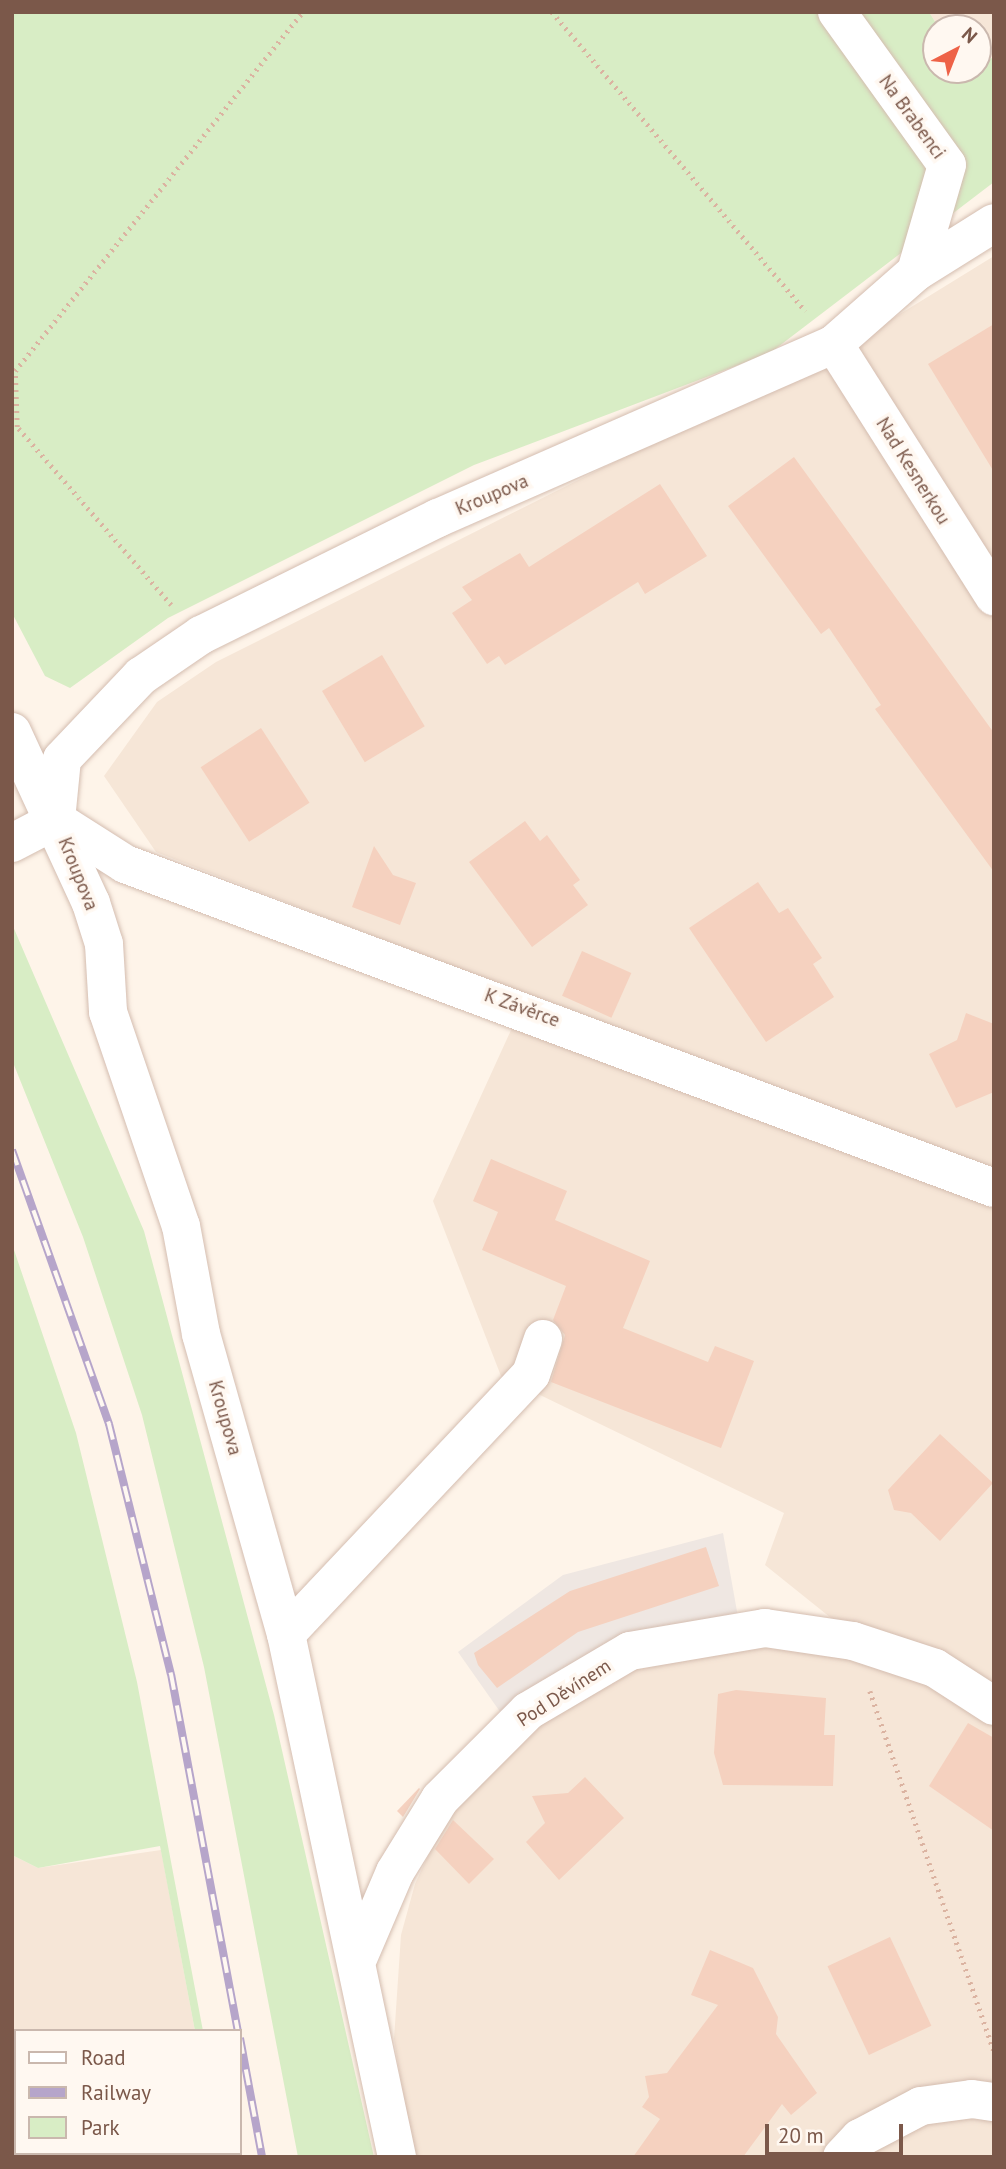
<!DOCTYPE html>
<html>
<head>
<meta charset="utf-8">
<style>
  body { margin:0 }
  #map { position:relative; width:1006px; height:2169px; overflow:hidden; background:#fef4e9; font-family:"PT Sans",sans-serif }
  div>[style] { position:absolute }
  .residential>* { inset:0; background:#f6e6d7 }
  .industrial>* { inset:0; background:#efe7e2 }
  .green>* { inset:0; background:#d8edc5 }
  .building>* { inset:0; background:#f5d1bf; transform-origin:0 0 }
  .path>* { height:4.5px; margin-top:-2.25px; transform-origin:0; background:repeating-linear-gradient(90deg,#dbb3a1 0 2px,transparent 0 7px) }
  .roads { filter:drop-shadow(0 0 2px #d4bdb0) drop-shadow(0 0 2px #d4bdb0) }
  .minor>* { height:38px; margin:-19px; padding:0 19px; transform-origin:19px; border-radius:19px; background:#fff }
  .rail>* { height:8px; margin-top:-4px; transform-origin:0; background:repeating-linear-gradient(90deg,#fff8f1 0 16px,#b6a5ca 0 32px); box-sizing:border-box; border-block:2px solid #b6a5ca }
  span { translate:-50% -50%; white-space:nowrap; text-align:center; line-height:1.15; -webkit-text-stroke:7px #fff8f1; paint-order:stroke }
  .street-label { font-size:19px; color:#7b584a }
  .frame { position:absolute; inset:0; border:14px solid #7b584a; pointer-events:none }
  .legend { position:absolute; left:14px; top:2029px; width:228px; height:126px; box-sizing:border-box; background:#fff8f1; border:2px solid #cab8ae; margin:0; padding:9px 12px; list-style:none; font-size:21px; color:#7b584a }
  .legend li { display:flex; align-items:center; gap:14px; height:35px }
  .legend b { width:35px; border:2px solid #cab8ae }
  .north { position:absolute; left:922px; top:14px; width:70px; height:70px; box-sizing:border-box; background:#fff8f1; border:2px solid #cab8ae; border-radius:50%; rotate:42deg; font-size:19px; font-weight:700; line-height:28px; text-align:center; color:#7b584a }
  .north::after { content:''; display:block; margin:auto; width:24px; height:32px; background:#ee6247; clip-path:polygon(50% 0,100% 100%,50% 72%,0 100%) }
  .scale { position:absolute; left:765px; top:2124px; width:138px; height:32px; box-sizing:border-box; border:4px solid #7b584a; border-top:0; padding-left:9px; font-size:21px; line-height:24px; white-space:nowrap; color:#7b584a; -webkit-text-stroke:5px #fff8f1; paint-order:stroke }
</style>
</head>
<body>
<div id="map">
  <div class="residential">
    <i style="clip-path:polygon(929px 12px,994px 12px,994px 56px,978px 66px,978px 28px,939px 28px)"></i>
    <i style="clip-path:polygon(994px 256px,994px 2157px,413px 2157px,394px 2039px,401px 1935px,415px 1884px,444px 1821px,539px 1720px,625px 1670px,761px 1645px,816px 1651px,831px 1618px,765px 1565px,784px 1513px,501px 1376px,433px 1201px,527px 995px,156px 852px,104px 776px,157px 702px,216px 662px,861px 338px)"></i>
    <i style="clip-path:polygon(161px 1850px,195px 2031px,16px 2031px,16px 2153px,198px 2157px,12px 2157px,12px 1855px,38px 1868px)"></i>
  </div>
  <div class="industrial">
    <i style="clip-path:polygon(723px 1533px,738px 1617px,503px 1716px,458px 1652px,563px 1575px)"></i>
  </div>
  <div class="green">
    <i style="clip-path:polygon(12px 12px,929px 12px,939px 28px,936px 70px,978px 70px,994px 56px,994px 182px,770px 353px,474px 465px,168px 618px,70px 688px,45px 676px,12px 613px)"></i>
    <i style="clip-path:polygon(12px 924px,144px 1231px,274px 1715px,374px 2157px,298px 2157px,204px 1667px,142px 1415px,83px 1237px,12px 1060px)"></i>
    <i style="clip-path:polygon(12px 1244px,76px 1433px,137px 1682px,203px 2031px,195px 2031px,160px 1846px,38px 1868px,12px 1855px)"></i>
  </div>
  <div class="building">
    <i style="clip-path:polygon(994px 324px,994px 472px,928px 364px)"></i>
    <i style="clip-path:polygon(794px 457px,994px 733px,994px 872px,875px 709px,881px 705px,829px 628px,821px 634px,728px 506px)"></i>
    <i style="clip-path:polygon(660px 484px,707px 556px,645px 594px,638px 582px,505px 665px,499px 656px,487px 664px,452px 613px,472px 600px,462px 587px,520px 553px,529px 567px)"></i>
    <i style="left:382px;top:655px;width:83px;height:70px;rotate:59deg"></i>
    <i style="left:261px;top:728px;width:89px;height:72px;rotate:57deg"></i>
    <i style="clip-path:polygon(525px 821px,540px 841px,547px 835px,580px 880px,573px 885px,588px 905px,532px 947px,469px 862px)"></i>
    <i style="clip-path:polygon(374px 846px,393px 875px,416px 883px,400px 925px,352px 907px)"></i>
    <i style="clip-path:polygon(758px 882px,779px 913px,788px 908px,822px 958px,813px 964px,834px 997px,766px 1042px,689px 928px)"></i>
    <i style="left:582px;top:951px;width:54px;height:49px;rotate:24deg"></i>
    <i style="clip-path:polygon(966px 1013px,994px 1024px,994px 1092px,956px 1108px,929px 1054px,957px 1040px)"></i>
    <i style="clip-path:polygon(491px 1159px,567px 1191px,555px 1220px,650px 1261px,623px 1328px,708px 1362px,715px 1346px,754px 1361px,721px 1448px,551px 1382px,565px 1335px,553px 1320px,566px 1286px,482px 1250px,498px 1212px,473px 1201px)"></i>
    <i style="clip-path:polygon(940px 1434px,993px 1483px,940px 1541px,911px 1513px,894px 1510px,888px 1490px)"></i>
    <i style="clip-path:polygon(706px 1547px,719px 1586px,578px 1632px,497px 1688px,478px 1665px,474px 1653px,570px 1591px)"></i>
    <i style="clip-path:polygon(736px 1690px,826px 1698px,824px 1735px,835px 1735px,833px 1786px,723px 1785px,714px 1753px,718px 1694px)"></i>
    <i style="clip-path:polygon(968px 1723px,994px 1738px,994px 1831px,929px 1786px)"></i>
    <i style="clip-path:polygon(585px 1777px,624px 1818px,559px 1880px,526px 1842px,545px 1823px,532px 1796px,568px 1793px)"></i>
    <i style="clip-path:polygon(419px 1788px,420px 1789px,403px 1817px,397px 1811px)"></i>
    <i style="clip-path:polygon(453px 1820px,494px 1859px,469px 1884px,435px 1849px)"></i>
    <i style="left:890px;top:1937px;width:98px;height:69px;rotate:65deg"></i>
    <i style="clip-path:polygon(710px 1950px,753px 1968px,778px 2017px,776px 2034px,817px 2093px,791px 2115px,782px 2104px,743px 2157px,633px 2157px,660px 2119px,642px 2107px,649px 2097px,645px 2076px,667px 2073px,718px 2005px,691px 1995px)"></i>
  </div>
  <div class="path">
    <i style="left:552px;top:12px;width:392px;rotate:49.7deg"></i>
    <i style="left:171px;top:605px;width:235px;rotate:-130.9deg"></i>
    <i style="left:17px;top:427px;width:56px;rotate:-92deg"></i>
    <i style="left:15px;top:371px;width:460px;rotate:-51.3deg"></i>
    <i style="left:870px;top:1691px;width:381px;rotate:71deg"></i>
    <i style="left:12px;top:2076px;width:4px;rotate:-14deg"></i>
    <i style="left:205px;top:2153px;width:4px;rotate:76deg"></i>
  </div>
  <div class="roads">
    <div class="minor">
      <i style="left:837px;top:12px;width:188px;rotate:54.3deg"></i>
      <i style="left:947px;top:165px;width:111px;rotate:106.2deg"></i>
      <i style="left:834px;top:344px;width:299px;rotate:57.6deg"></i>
      <i style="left:12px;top:732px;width:188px;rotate:65.2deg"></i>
      <i style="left:91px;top:903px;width:43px;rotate:72.4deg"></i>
      <i style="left:104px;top:944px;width:68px;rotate:86.6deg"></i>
      <i style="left:108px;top:1012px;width:226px;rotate:71.2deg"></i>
      <i style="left:181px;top:1226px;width:110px;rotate:79.5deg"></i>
      <i style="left:201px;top:1334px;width:312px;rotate:74.2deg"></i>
      <i style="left:286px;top:1634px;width:535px;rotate:78.02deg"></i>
      <i style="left:56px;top:820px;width:61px;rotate:-84.4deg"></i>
      <i style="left:62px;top:759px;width:115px;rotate:-46.4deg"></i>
      <i style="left:141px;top:676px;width:73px;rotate:-34.3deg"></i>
      <i style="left:201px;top:635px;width:264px;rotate:-26.3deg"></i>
      <i style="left:438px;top:518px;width:433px;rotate:-23.7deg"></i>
      <i style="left:834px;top:344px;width:109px;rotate:-41.3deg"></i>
      <i style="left:916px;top:272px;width:92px;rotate:-32.1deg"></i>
      <i style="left:56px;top:820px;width:82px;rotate:32.5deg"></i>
      <i style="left:125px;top:864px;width:927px;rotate:20.45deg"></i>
      <i style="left:12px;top:843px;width:50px;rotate:-27.6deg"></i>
      <i style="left:286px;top:1634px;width:357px;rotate:-46.7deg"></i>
      <i style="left:531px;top:1374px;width:37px;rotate:-71deg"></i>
      <i style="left:359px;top:1956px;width:91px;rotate:-66.8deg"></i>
      <i style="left:395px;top:1872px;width:86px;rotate:-58.3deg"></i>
      <i style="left:440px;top:1799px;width:124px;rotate:-45deg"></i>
      <i style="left:528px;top:1711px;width:118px;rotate:-30.5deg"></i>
      <i style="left:630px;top:1651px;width:137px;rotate:-9.7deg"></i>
      <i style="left:765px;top:1628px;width:89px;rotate:8.4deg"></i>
      <i style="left:853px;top:1641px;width:86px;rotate:18.2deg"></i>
      <i style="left:935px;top:1668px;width:70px;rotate:32.8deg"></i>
      <i style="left:842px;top:2157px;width:26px;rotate:-47deg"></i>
      <i style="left:860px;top:2138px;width:69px;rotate:-27.7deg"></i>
      <i style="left:921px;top:2106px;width:51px;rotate:-7.8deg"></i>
      <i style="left:972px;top:2099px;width:22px;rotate:8deg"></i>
    </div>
  </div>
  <div class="rail">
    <i style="left:12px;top:1150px;width:291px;rotate:70.5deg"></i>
    <i style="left:109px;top:1424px;width:258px;rotate:76.1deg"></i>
    <i style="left:171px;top:1674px;width:363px;rotate:79.4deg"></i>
    <i style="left:240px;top:2038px;width:121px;rotate:79.5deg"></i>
  </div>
  <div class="street-label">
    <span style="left:912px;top:117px;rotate:54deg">Na Brabenci</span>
    <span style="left:913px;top:471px;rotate:58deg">Nad Kesnerkou</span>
    <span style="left:492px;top:495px;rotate:-23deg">Kroupova</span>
    <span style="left:78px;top:874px;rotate:68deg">Kroupova</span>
    <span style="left:522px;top:1008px;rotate:20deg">K Závěrce</span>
    <span style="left:225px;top:1418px;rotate:74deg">Kroupova</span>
    <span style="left:564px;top:1693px;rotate:-33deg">Pod Děvínem</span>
  </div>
  <div class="frame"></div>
  <ul class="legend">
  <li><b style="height:9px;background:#fff"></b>Road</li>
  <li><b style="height:9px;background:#b6a5ca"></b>Railway</li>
  <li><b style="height:19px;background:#d8edc5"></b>Park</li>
  </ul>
  <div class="north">N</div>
  <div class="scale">20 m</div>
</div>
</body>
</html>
